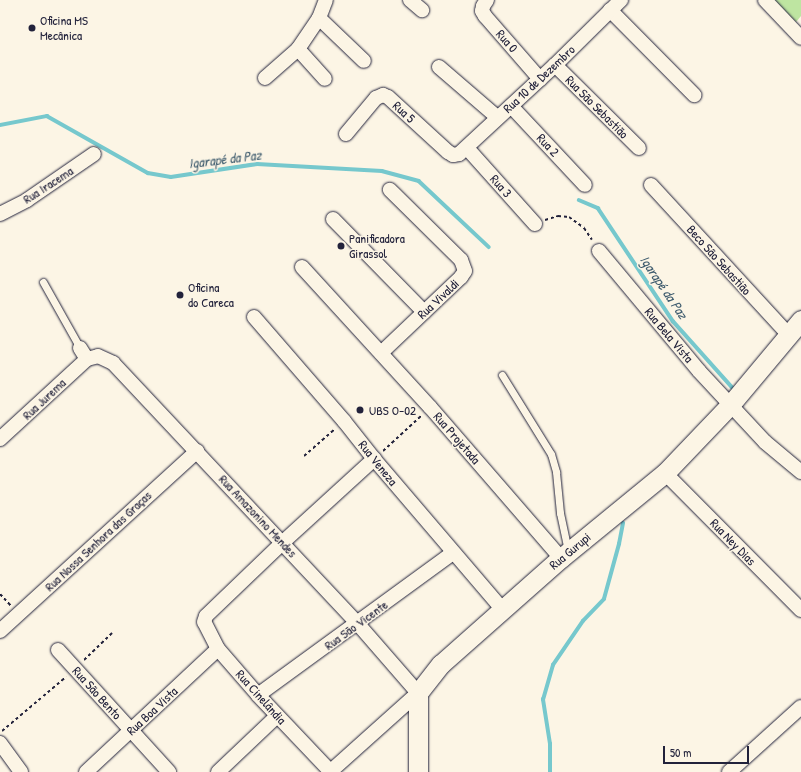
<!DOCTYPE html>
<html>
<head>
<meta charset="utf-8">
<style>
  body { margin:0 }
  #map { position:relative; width:801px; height:772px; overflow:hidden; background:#fcf5e5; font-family:"Patrick Hand",sans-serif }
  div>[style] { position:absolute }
  .green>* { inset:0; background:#bee5a1 }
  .stream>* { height:3.5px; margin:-1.75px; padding:0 1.75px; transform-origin:1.75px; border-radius:1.75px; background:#76c8cd }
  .path>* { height:2px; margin-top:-1px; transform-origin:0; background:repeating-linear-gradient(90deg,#22223b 0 3px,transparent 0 6px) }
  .roads { filter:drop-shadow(0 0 1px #22223b) drop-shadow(0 0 1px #22223b) }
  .lane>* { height:7px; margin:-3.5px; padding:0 3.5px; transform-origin:3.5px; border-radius:3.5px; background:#fcf5e5 }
  .street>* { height:14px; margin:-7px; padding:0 7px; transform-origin:7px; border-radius:7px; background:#fcf5e5 }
  .secondary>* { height:19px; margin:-9.5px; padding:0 9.5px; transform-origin:9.5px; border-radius:9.5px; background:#fcf5e5 }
  .dots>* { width:11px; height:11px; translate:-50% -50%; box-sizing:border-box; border:2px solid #fcf5e5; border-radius:50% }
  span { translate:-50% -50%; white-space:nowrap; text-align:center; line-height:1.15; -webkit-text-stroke:3px #fcf5e5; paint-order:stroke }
  .poi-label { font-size:13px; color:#22223b }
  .left { translate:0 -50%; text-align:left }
  .street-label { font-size:13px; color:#22223b }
  .water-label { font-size:14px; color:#3f5c6e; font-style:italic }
  .scale { position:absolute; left:663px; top:746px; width:86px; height:18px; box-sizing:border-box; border:2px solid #22223b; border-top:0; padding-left:5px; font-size:12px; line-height:14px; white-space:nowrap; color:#22223b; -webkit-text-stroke:3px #fcf5e5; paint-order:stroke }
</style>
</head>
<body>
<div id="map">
  <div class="green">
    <i style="clip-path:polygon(774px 0,801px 0,801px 16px,796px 22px)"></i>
  </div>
  <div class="stream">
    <i style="left:0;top:125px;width:48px;rotate:-10.8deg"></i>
    <i style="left:47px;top:116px;width:116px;rotate:29.4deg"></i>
    <i style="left:148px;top:173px;width:23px;rotate:10deg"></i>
    <i style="left:171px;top:177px;width:87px;rotate:-8.6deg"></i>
    <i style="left:257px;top:164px;width:125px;rotate:3.2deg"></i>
    <i style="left:382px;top:171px;width:38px;rotate:15deg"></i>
    <i style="left:419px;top:181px;width:96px;rotate:43.3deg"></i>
    <i style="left:579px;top:200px;width:21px;rotate:23deg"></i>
    <i style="left:598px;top:208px;width:136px;rotate:56.4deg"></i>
    <i style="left:673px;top:321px;width:90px;rotate:48.2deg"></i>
    <i style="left:550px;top:772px;width:28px;rotate:-90deg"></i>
    <i style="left:550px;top:744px;width:45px;rotate:-99deg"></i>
    <i style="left:543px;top:700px;width:36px;rotate:-74deg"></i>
    <i style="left:553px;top:665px;width:53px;rotate:-55.7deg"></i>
    <i style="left:583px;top:621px;width:30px;rotate:-46deg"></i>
    <i style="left:604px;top:599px;width:57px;rotate:-74.7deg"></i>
    <i style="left:619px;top:544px;width:21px;rotate:-79deg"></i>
  </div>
  <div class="path">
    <i style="left:545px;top:220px;width:14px;rotate:-17deg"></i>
    <i style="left:558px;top:216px;width:11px;rotate:5deg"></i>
    <i style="left:569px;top:217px;width:19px;rotate:36deg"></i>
    <i style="left:584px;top:228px;width:14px;rotate:56deg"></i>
    <i style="left:383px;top:451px;width:52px;rotate:-42.6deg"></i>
    <i style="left:304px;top:456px;width:41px;rotate:-41.1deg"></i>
    <i style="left:0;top:594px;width:16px;rotate:47deg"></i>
    <i style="left:84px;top:660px;width:39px;rotate:-44deg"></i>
    <i style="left:2px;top:731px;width:84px;rotate:-40.2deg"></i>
  </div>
  <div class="roads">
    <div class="lane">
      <i style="left:43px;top:282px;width:76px;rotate:60.7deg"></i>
      <i style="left:502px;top:375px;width:93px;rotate:58.2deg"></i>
      <i style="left:551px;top:454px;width:19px;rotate:74deg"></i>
      <i style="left:556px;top:472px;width:41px;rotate:84.4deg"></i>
      <i style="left:560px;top:513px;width:38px;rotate:78deg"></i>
    </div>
    <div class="street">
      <i style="left:410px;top:0;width:16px;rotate:40deg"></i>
      <i style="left:487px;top:0;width:7px;rotate:124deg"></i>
      <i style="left:483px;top:6px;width:5px;rotate:101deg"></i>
      <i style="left:482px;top:11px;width:6px;rotate:59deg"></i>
      <i style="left:485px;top:16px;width:84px;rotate:48.9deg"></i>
      <i style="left:765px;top:0;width:52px;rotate:46.5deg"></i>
      <i style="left:610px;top:10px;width:120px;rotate:45.3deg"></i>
      <i style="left:319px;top:18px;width:62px;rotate:43.7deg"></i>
      <i style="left:298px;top:49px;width:40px;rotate:48deg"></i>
      <i style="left:555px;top:65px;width:118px;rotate:44.7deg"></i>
      <i style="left:439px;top:67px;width:77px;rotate:40.8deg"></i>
      <i style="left:265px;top:78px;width:44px;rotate:-41.3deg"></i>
      <i style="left:298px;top:49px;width:37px;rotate:-56deg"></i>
      <i style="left:319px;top:18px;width:19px;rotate:-69deg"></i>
      <i style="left:511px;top:106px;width:108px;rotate:46.9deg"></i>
      <i style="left:346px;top:134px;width:47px;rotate:-50.2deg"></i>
      <i style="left:376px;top:98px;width:8px;rotate:-23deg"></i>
      <i style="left:383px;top:95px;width:5px;rotate:22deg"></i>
      <i style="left:388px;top:97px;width:81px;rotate:42.5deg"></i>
      <i style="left:448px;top:152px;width:6px;rotate:31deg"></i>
      <i style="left:453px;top:155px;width:6px;rotate:-9deg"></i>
      <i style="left:459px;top:154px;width:131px;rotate:-42.8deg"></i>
      <i style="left:555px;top:65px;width:93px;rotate:-44.6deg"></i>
      <i style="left:467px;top:148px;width:102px;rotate:48.2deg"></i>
      <i style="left:651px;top:185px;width:204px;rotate:47.4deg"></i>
      <i style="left:0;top:214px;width:30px;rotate:-27deg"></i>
      <i style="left:27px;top:200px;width:81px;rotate:-34.5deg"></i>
      <i style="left:333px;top:219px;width:130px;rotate:45.6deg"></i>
      <i style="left:599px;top:251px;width:156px;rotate:50.2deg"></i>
      <i style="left:699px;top:371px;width:97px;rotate:47.1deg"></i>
      <i style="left:765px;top:442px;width:47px;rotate:39.8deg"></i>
      <i style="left:302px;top:267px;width:190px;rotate:47.6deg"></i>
      <i style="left:430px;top:407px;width:200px;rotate:49.1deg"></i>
      <i style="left:254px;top:317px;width:138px;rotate:49.1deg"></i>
      <i style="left:344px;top:421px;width:48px;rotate:51.7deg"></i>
      <i style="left:374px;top:459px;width:197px;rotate:49.5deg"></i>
      <i style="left:80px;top:348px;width:13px;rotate:58deg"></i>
      <i style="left:381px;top:353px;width:110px;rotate:-43.5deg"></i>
      <i style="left:461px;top:277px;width:7px;rotate:-56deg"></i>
      <i style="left:465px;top:271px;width:12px;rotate:-110deg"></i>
      <i style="left:461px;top:260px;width:100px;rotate:-135.4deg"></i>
      <i style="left:0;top:439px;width:118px;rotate:-42.6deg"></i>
      <i style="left:87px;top:359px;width:11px;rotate:-15deg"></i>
      <i style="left:98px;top:356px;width:17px;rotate:25deg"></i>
      <i style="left:113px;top:363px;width:358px;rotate:46.8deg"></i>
      <i style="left:358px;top:624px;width:91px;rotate:49deg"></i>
      <i style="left:418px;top:693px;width:118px;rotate:138.1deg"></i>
      <i style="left:665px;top:473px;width:193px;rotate:45.2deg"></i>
      <i style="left:0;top:631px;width:267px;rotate:-42.4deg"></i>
      <i style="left:58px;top:650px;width:165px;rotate:47.7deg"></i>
      <i style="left:258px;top:695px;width:241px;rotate:-36.1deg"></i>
      <i style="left:0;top:743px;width:36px;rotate:54deg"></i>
      <i style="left:330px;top:771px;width:105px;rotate:-133.5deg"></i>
      <i style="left:258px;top:695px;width:61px;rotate:-131deg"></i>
      <i style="left:218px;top:649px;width:30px;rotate:-117deg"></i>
      <i style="left:204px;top:622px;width:6px;rotate:-72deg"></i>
      <i style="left:206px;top:616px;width:105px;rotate:-43.8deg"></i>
      <i style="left:282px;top:543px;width:125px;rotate:-42.4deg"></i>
      <i style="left:86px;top:772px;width:180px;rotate:-43deg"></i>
      <i style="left:218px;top:772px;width:81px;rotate:-43.5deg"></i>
      <i style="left:729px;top:772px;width:97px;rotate:-42.1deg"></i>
    </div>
    <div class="secondary">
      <i style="left:418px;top:772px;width:79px;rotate:-90deg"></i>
      <i style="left:418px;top:693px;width:37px;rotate:-52deg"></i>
      <i style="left:441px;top:664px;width:160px;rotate:-41.5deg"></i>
      <i style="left:561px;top:558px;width:134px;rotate:-39.3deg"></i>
      <i style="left:665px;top:473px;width:94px;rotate:-46.3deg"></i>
      <i style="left:730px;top:405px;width:111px;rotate:-50.1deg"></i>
    </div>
  </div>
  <div class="dots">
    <i style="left:32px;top:28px;background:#22223b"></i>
    <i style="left:341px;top:246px;background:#22223b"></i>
    <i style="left:180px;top:295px;background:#22223b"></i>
    <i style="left:360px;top:410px;background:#22223b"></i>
  </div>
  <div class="poi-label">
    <span class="left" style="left:40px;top:28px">Oficina MS<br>Mecânica</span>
    <span class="left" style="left:349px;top:246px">Panificadora<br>Girassol</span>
    <span class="left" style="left:188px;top:295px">Oficina<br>do Careca</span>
    <span class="left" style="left:369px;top:410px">UBS O-02</span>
  </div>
  <div class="street-label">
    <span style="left:507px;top:41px;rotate:49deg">Rua 0</span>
    <span style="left:539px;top:79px;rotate:-43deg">Rua 10 de Dezembro</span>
    <span style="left:597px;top:107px;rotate:45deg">Rua São Sebastião</span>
    <span style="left:404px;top:112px;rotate:42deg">Rua 5</span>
    <span style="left:548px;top:145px;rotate:47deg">Rua 2</span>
    <span style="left:48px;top:185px;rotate:-33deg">Rua Iracema</span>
    <span style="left:501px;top:186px;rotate:49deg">Rua 3</span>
    <span style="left:719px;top:260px;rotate:48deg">Beco São Sebastião</span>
    <span style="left:438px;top:299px;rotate:-43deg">Rua Vivaldi</span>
    <span style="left:669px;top:335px;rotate:50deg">Rua Bela Vista</span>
    <span style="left:44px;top:399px;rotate:-43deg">Rua Jurema</span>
    <span style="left:457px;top:438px;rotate:49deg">Rua Projetada</span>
    <span style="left:378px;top:463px;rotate:51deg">Rua Veneza</span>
    <span style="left:258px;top:516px;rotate:47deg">Rua Amazonino Mendes</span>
    <span style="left:98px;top:541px;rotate:-43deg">Rua Nossa Senhora das Graças</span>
    <span style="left:733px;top:542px;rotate:46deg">Rua Ney Dias</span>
    <span style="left:570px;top:551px;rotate:-40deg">Rua Gurupi</span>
    <span style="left:356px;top:625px;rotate:-36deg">Rua São Vicente</span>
    <span style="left:97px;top:693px;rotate:48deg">Rua São Bento</span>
    <span style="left:261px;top:697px;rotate:48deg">Rua Cinelândia</span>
    <span style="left:152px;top:711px;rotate:-43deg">Rua Boa Vista</span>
  </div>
  <div class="water-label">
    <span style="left:225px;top:159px;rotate:-7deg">Igarapé da Paz</span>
    <span style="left:664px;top:287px;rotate:56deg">Igarapé da Paz</span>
  </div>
  <div class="scale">50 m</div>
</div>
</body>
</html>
